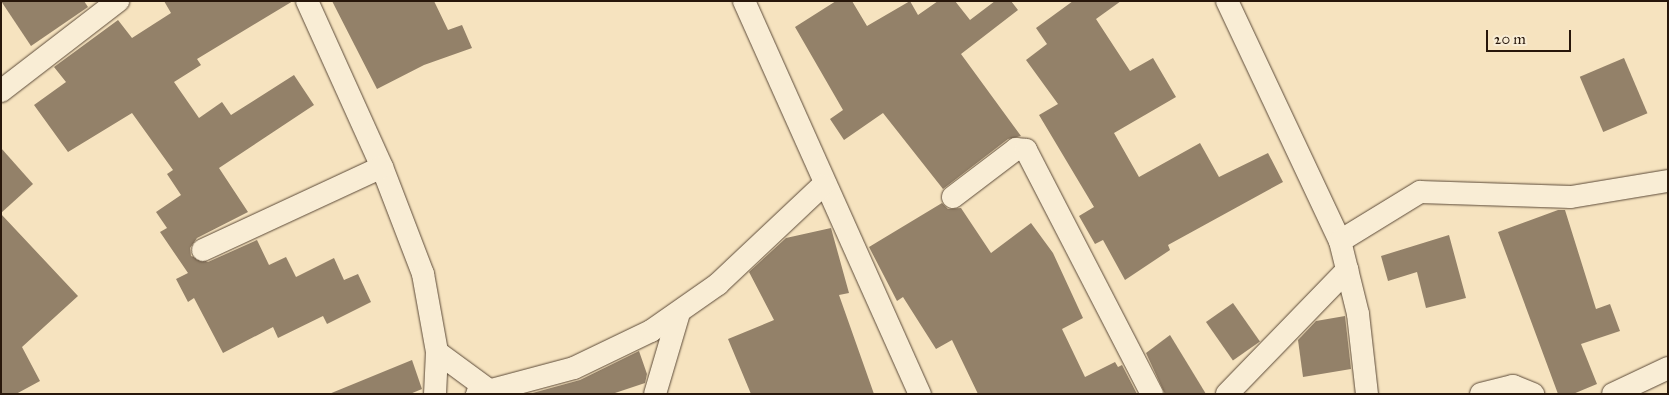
<!DOCTYPE html>
<html>
<head>
<meta charset="utf-8">
<style>
  body { margin:0 }
  #map { position:relative; width:1669px; height:395px; overflow:hidden; background:#f6e3bf; font-family:"IM FELL Great Primer",serif }
  div>[style] { position:absolute }
  .building>* { inset:0; background:#938169; transform-origin:0 0 }
  .roads { filter:drop-shadow(0 0 1px #5c4a38) drop-shadow(0 0 1px #5c4a38) }
  .minor>* { height:22px; margin:-11px; padding:0 11px; transform-origin:11px; border-radius:11px; background:#f9edd5 }
  span { translate:-50% -50%; white-space:nowrap; text-align:center; line-height:1.15; -webkit-text-stroke:4px #f9edd5; paint-order:stroke }
  .frame { position:absolute; inset:0; border:2px solid #28170b; pointer-events:none }
  .scale { position:absolute; left:1486px; top:30px; width:85px; height:22px; box-sizing:border-box; border:2px solid #28170b; border-top:0; padding-left:6px; font-size:15px; line-height:18px; white-space:nowrap; color:#28170b; -webkit-text-stroke:4px #f9edd5; paint-order:stroke }
</style>
</head>
<body>
<div id="map">
  <div class="building">
    <i style="clip-path:polygon(1px 1px,84px 1px,88px 7px,31px 46px)"></i>
    <i style="clip-path:polygon(164px 1px,293px 1px,197px 59px,201px 65px,174px 82px,199px 118px,222px 102px,231px 115px,294px 75px,314px 105px,219px 168px,248px 212px,197px 238px,190px 248px,191px 256px,208px 262px,257px 240px,269px 265px,286px 257px,296px 277px,334px 258px,344px 280px,358px 274px,371px 302px,327px 324px,323px 316px,278px 338px,273px 327px,223px 353px,194px 298px,188px 302px,176px 279px,188px 273px,160px 232px,167px 228px,156px 212px,181px 195px,167px 174px,173px 170px,132px 113px,68px 152px,34px 105px,66px 82px,54px 67px,118px 20px,132px 38px,171px 13px)"></i>
    <i style="clip-path:polygon(332px 1px,434px 1px,448px 30px,462px 25px,472px 48px,424px 65px,377px 89px)"></i>
    <i style="clip-path:polygon(836px 1px,852px 1px,867px 26px,910px 1px,918px 15px,938px 1px,955px 1px,970px 20px,995px 1px,1011px 1px,1018px 10px,961px 54px,1021px 136px,1008px 139px,943px 189px,883px 113px,844px 140px,830px 119px,843px 110px,795px 27px)"></i>
    <i style="clip-path:polygon(1073px 1px,1121px 1px,1096px 19px,1130px 71px,1153px 58px,1176px 97px,1114px 133px,1139px 177px,1200px 143px,1219px 177px,1268px 153px,1283px 182px,1168px 245px,1170px 250px,1125px 280px,1103px 240px,1095px 244px,1079px 216px,1094px 207px,1039px 115px,1058px 104px,1026px 60px,1047px 44px,1036px 28px)"></i>
    <i style="left:1624px;top:58px;width:60px;height:48px;rotate:67deg"></i>
    <i style="clip-path:polygon(1px 148px,33px 184px,1px 213px)"></i>
    <i style="clip-path:polygon(942px 203px,948px 209px,961px 208px,991px 253px,1031px 223px,1053px 253px,1083px 318px,1062px 329px,1085px 377px,1115px 362px,1118px 367px,1122px 365px,1137px 394px,978px 394px,952px 340px,936px 349px,903px 297px,897px 301px,869px 247px)"></i>
    <i style="clip-path:polygon(1558px 210px,1565px 210px,1596px 309px,1610px 304px,1620px 331px,1581px 344px,1597px 384px,1573px 394px,1558px 394px,1498px 232px)"></i>
    <i style="clip-path:polygon(1px 214px,78px 296px,22px 347px,40px 381px,16px 394px,1px 394px)"></i>
    <i style="clip-path:polygon(831px 228px,849px 293px,839px 295px,874px 394px,751px 394px,728px 339px,774px 320px,749px 272px,786px 238px)"></i>
    <i style="clip-path:polygon(1449px 235px,1466px 298px,1426px 308px,1417px 272px,1388px 281px,1381px 256px)"></i>
    <i style="left:1233px;top:303px;width:47px;height:33px;rotate:55deg"></i>
    <i style="clip-path:polygon(1345px 316px,1351px 369px,1303px 377px,1298px 340px,1316px 321px)"></i>
    <i style="clip-path:polygon(1170px 335px,1181px 353px,1206px 394px,1165px 394px,1146px 353px)"></i>
    <i style="clip-path:polygon(639px 351px,647px 374px,645px 383px,612px 394px,529px 394px,580px 380px)"></i>
    <i style="clip-path:polygon(412px 360px,422px 389px,410px 394px,329px 394px)"></i>
  </div>
  <div class="roads">
    <div class="minor">
      <i style="left:307px;top:1px;width:182px;rotate:65.7deg"></i>
      <i style="left:382px;top:167px;width:115px;rotate:69deg"></i>
      <i style="left:423px;top:274px;width:79px;rotate:79.8deg"></i>
      <i style="left:437px;top:352px;width:42px;rotate:92.7deg"></i>
      <i style="left:744px;top:1px;width:431px;rotate:65.9deg"></i>
      <i style="left:1227px;top:1px;width:265px;rotate:64.8deg"></i>
      <i style="left:1340px;top:241px;width:75px;rotate:76.1deg"></i>
      <i style="left:1358px;top:314px;width:81px;rotate:83.6deg"></i>
      <i style="left:1px;top:91px;width:148px;rotate:-37.6deg"></i>
      <i style="left:953px;top:197px;width:79px;rotate:-37.3deg"></i>
      <i style="left:1016px;top:149px;width:10px;rotate:6deg"></i>
      <i style="left:1026px;top:150px;width:275px;rotate:62.7deg"></i>
      <i style="left:1340px;top:241px;width:94px;rotate:-31.5deg"></i>
      <i style="left:1420px;top:192px;width:151px;rotate:1.9deg"></i>
      <i style="left:1571px;top:197px;width:98px;rotate:-9.4deg"></i>
      <i style="left:203px;top:250px;width:197px;rotate:-24.9deg"></i>
      <i style="left:437px;top:352px;width:66px;rotate:36.3deg"></i>
      <i style="left:477px;top:394px;width:100px;rotate:-15deg"></i>
      <i style="left:574px;top:368px;width:85px;rotate:-25.7deg"></i>
      <i style="left:651px;top:331px;width:82px;rotate:-35deg"></i>
      <i style="left:718px;top:284px;width:144px;rotate:-43.3deg"></i>
      <i style="left:655px;top:394px;width:84px;rotate:-73.5deg"></i>
      <i style="left:1227px;top:394px;width:173px;rotate:-45.9deg"></i>
      <i style="left:1481px;top:394px;width:33px;rotate:-14deg"></i>
      <i style="left:1513px;top:386px;width:22px;rotate:22deg"></i>
      <i style="left:1613px;top:394px;width:61px;rotate:-25.3deg"></i>
    </div>
  </div>
  <div class="frame"></div>
  <div class="scale">20 m</div>
</div>
</body>
</html>
